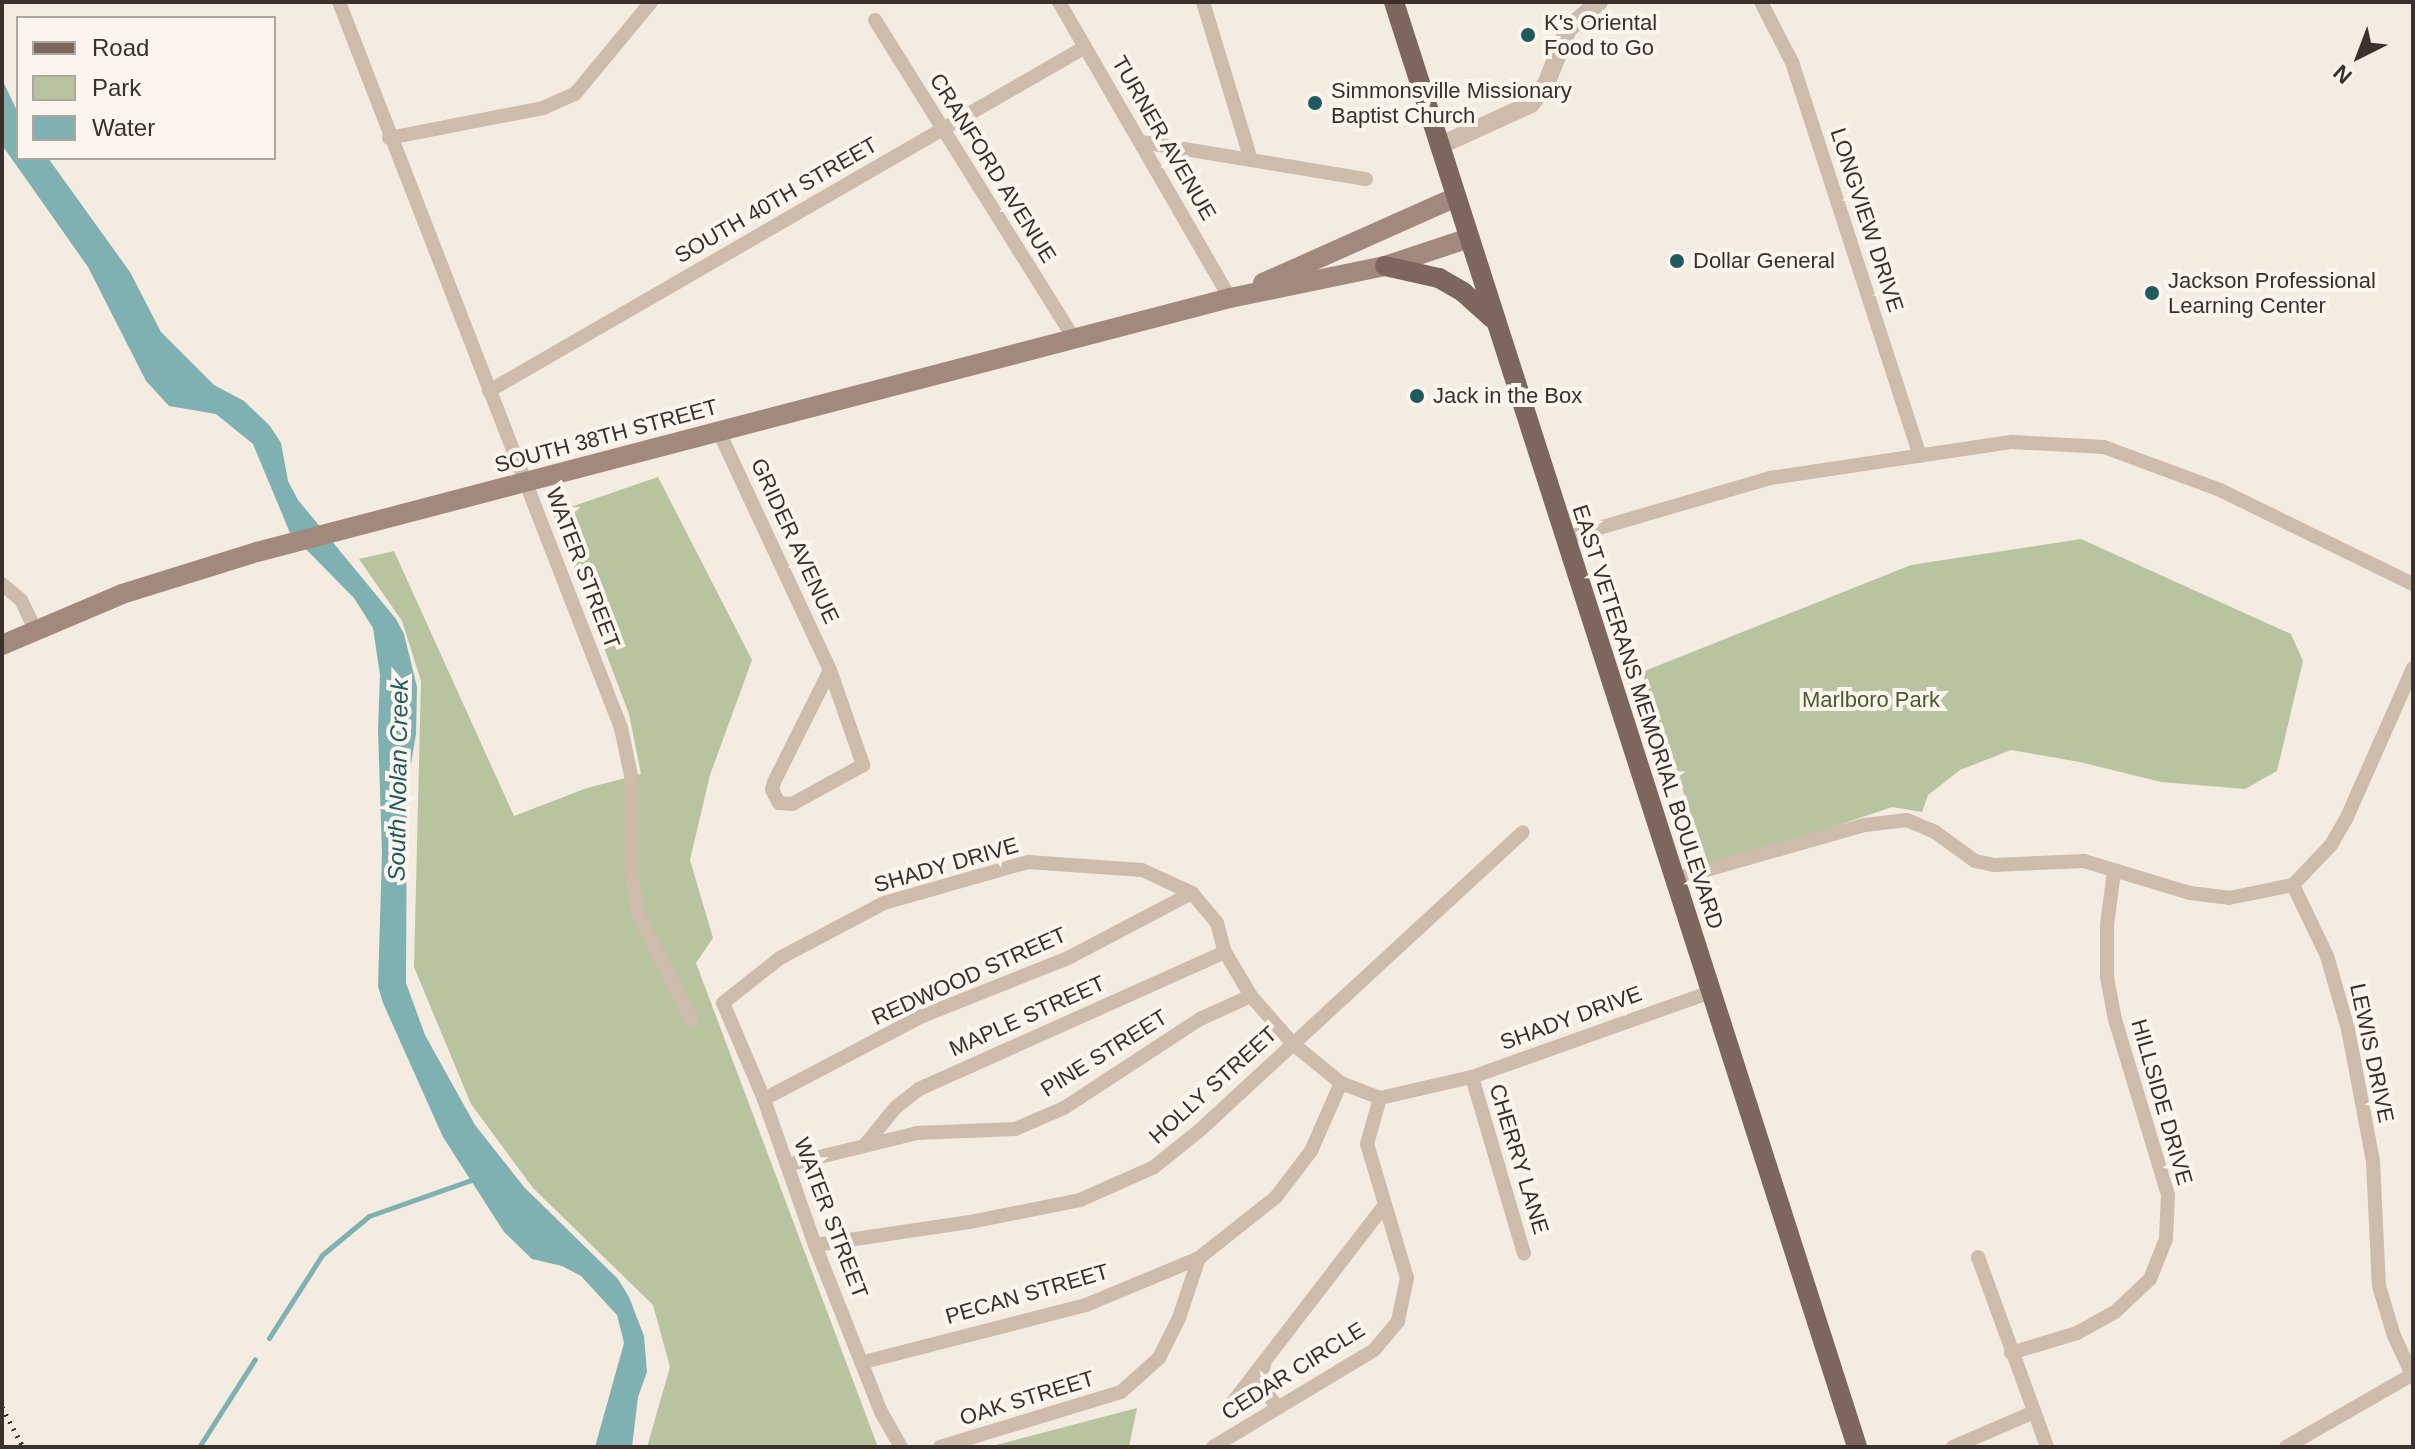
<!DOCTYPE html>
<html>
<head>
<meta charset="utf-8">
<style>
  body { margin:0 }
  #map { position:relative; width:2415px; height:1449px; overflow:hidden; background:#f4ebe1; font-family:Helvetica,sans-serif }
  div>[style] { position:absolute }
  .green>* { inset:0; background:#b8c4a0 }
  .water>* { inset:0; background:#7fb0b2 }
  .stream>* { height:5px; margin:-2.5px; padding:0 2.5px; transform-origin:2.5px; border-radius:2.5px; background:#7fb0b2 }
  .minor>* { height:14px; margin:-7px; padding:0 7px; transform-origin:7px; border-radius:7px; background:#cdbbac }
  .tertiary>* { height:18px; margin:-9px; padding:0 9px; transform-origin:9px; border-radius:9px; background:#cdbbac }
  .secondary>* { height:20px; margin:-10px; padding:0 10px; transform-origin:10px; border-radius:10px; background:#a18a7d }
  .primary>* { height:20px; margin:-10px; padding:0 10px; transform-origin:10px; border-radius:10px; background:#7d675c }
  .rail>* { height:5px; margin-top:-2.5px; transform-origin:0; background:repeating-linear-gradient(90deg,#3b302b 0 2px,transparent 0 8px) }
  .dots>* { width:22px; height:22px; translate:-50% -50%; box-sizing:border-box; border:4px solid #fbf5ee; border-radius:50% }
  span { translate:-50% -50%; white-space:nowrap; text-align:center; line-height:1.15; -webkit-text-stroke:8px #fbf5ee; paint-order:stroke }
  .poi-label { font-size:22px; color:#3b302b }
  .left { translate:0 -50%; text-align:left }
  .street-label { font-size:22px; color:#3b302b }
  .park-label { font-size:22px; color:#4a5a2e }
  .water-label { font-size:24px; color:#1f5a5e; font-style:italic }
  .frame { position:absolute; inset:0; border:4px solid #3b302b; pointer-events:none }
  .legend { position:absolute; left:16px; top:16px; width:260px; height:144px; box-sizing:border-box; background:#fbf5ee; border:2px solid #aea6a0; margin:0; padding:10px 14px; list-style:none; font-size:24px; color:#3b302b }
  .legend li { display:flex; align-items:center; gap:16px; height:40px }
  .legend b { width:40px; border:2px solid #aea6a0 }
  .north { position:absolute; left:2319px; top:16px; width:80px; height:80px; -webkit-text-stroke:6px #fbf5ee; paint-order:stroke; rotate:222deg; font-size:22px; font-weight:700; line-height:32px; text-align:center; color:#3b302b }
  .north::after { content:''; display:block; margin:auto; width:28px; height:36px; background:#3b302b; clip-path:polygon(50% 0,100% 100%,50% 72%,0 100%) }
</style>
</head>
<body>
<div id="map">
  <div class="green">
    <i style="clip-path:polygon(658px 477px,752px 660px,710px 775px,690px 860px,713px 938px,696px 963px,878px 1447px,647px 1447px,670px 1367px,653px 1305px,533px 1188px,471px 1104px,414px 967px,421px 681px,402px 621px,359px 559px,394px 551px,514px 816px,587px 788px,641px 774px,629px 714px,553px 513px)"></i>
    <i style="clip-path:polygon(2081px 539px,2291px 634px,2303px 661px,2277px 771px,2245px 789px,2161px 782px,2080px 762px,2011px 750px,1960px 770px,1928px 795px,1922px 812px,1892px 807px,1710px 869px,1642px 672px,1911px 565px)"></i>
    <i style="clip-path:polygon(1137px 1408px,1129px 1447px,988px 1447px)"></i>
  </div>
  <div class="water">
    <i style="clip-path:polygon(2px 79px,18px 113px,18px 158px,48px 158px,130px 272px,161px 332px,214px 385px,244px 401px,270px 426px,281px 443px,288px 481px,298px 500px,396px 619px,404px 634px,417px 687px,416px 734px,407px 787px,406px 983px,425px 1035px,475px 1125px,524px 1187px,618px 1279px,629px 1297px,644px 1336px,647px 1372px,638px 1397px,632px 1447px,595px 1447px,624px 1343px,617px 1315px,581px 1276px,562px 1266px,532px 1259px,504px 1232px,443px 1137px,383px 1003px,378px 986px,382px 854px,378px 729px,380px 675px,373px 628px,354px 598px,290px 533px,253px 444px,216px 414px,169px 406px,146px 381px,88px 267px,2px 145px)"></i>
  </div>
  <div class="stream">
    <i style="left:269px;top:1338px;width:98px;rotate:-57.4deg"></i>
    <i style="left:322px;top:1255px;width:61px;rotate:-39.7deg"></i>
    <i style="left:369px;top:1216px;width:111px;rotate:-19.4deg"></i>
    <i style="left:199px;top:1447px;width:104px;rotate:-57.5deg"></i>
  </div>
  <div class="minor">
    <i style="left:339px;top:2px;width:779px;rotate:68.77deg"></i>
    <i style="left:621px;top:728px;width:53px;rotate:78.1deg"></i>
    <i style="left:632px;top:780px;width:99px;rotate:90deg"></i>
    <i style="left:632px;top:879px;width:36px;rotate:80deg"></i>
    <i style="left:638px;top:914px;width:120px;rotate:63.2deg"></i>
    <i style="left:1059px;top:2px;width:342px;rotate:60deg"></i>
    <i style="left:1203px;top:2px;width:165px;rotate:73.1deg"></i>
    <i style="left:1761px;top:2px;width:68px;rotate:62.7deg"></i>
    <i style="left:1792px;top:62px;width:414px;rotate:72deg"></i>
    <i style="left:875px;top:20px;width:376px;rotate:58deg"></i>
    <i style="left:389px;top:138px;width:157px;rotate:-11deg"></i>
    <i style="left:543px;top:108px;width:35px;rotate:-24deg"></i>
    <i style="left:575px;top:94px;width:119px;rotate:-50.4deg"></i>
    <i style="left:1142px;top:142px;width:227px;rotate:9.4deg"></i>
    <i style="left:489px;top:391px;width:688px;rotate:-29.99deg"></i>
    <i style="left:719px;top:432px;width:263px;rotate:65deg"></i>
    <i style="left:1565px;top:538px;width:214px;rotate:-16.3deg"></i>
    <i style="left:1770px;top:478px;width:245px;rotate:-8.5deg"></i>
    <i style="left:2012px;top:442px;width:92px;rotate:3.1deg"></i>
    <i style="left:2104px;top:447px;width:124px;rotate:20.3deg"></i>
    <i style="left:2220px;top:490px;width:215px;rotate:26deg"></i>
    <i style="left:2px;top:584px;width:25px;rotate:40deg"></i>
    <i style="left:21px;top:600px;width:32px;rotate:64deg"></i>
    <i style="left:830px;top:670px;width:101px;rotate:70.8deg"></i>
    <i style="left:863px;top:765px;width:81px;rotate:151.2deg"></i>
    <i style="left:792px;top:804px;width:13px;rotate:-176deg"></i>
    <i style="left:779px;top:803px;width:15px;rotate:-118deg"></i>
    <i style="left:772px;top:790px;width:8px;rotate:-76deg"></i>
    <i style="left:774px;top:782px;width:125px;rotate:-63.4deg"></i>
    <i style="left:1675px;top:879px;width:198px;rotate:-15.9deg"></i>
    <i style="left:1865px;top:825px;width:42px;rotate:-6.8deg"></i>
    <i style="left:1907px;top:820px;width:30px;rotate:23deg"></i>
    <i style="left:1935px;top:832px;width:49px;rotate:35.9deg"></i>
    <i style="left:1975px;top:861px;width:19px;rotate:12deg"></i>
    <i style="left:1994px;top:865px;width:90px;rotate:-2.5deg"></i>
    <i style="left:2084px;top:861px;width:111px;rotate:16.8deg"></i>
    <i style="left:2190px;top:893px;width:39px;rotate:7deg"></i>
    <i style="left:2229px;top:898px;width:65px;rotate:-11.5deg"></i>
    <i style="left:2293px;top:885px;width:55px;rotate:-46.5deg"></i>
    <i style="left:2331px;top:845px;width:32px;rotate:-60deg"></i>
    <i style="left:2347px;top:817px;width:163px;rotate:-66.1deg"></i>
    <i style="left:2293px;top:885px;width:79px;rotate:64.4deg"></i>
    <i style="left:2327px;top:956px;width:76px;rotate:74deg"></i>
    <i style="left:2348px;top:1029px;width:134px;rotate:79.3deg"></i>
    <i style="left:2373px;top:1161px;width:125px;rotate:87.3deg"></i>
    <i style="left:2379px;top:1286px;width:52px;rotate:73.3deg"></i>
    <i style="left:2394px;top:1336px;width:44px;rotate:64.6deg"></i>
    <i style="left:1472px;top:1077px;width:184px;rotate:73.6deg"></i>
    <i style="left:764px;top:1099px;width:176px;rotate:-27.7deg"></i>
    <i style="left:920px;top:1017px;width:159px;rotate:-21.7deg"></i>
    <i style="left:1068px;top:958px;width:140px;rotate:-27.7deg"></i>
    <i style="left:865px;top:1145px;width:49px;rotate:-50.8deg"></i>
    <i style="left:896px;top:1107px;width:29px;rotate:-38deg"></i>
    <i style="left:919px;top:1089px;width:335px;rotate:-24.1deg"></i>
    <i style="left:787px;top:1165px;width:134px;rotate:-13.8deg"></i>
    <i style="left:917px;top:1133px;width:98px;rotate:-2.3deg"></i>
    <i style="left:1015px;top:1129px;width:53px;rotate:-23.2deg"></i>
    <i style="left:1064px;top:1108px;width:163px;rotate:-33.2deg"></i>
    <i style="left:1200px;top:1019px;width:56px;rotate:-24.3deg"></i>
    <i style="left:815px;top:1245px;width:162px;rotate:-8.5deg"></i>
    <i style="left:975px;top:1221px;width:107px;rotate:-11.3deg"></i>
    <i style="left:1080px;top:1200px;width:81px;rotate:-24deg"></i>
    <i style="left:1154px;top:1167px;width:59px;rotate:-38.8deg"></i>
    <i style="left:1200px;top:1130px;width:439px;rotate:-42.7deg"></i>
    <i style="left:1978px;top:1257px;width:202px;rotate:70deg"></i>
    <i style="left:2011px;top:1353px;width:69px;rotate:-16.9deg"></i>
    <i style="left:2077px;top:1333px;width:43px;rotate:-28.9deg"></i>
    <i style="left:2115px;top:1312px;width:48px;rotate:-43.3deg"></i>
    <i style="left:2150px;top:1279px;width:43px;rotate:-68.2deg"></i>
    <i style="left:2166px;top:1239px;width:44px;rotate:-87.4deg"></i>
    <i style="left:2168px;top:1195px;width:183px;rotate:-106.8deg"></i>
    <i style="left:2115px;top:1020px;width:44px;rotate:-100.5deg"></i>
    <i style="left:2107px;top:977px;width:52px;rotate:-90deg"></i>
    <i style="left:2107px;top:925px;width:53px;rotate:-82.5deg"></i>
    <i style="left:864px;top:1362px;width:229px;rotate:-14.4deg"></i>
    <i style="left:1086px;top:1305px;width:122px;rotate:-22.6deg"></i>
    <i style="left:1264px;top:1364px;width:15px;rotate:106deg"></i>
    <i style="left:1260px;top:1378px;width:10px;rotate:73deg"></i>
    <i style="left:1263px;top:1388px;width:25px;rotate:53deg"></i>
    <i style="left:1233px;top:1402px;width:246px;rotate:-52.4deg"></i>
    <i style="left:901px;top:1447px;width:40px;rotate:-119.7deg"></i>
    <i style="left:881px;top:1412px;width:180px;rotate:-111.6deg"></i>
    <i style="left:815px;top:1245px;width:155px;rotate:-109.3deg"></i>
    <i style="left:764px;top:1099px;width:104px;rotate:-113.1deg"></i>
    <i style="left:723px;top:1003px;width:73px;rotate:-38.3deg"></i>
    <i style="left:780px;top:958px;width:118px;rotate:-27.9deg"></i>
    <i style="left:884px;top:903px;width:150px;rotate:-15.9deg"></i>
    <i style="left:1028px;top:862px;width:114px;rotate:4deg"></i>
    <i style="left:1142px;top:870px;width:55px;rotate:24.7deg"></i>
    <i style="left:1192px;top:893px;width:39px;rotate:50deg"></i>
    <i style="left:1217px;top:923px;width:30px;rotate:75deg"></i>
    <i style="left:1225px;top:952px;width:51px;rotate:59.4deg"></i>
    <i style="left:1251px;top:996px;width:64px;rotate:48.8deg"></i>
    <i style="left:1293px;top:1044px;width:62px;rotate:39.1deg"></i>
    <i style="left:1341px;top:1083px;width:42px;rotate:21deg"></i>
    <i style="left:1380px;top:1098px;width:94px;rotate:-12.9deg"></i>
    <i style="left:1472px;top:1077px;width:254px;rotate:-19.6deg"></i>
    <i style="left:940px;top:1447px;width:189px;rotate:-16.9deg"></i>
    <i style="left:1121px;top:1392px;width:51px;rotate:-41.8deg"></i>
    <i style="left:1159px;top:1358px;width:45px;rotate:-63.4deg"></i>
    <i style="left:1179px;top:1318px;width:63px;rotate:-71.6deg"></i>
    <i style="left:1199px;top:1258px;width:98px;rotate:-38.4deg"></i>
    <i style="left:1276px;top:1197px;width:58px;rotate:-52.7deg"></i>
    <i style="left:1311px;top:1151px;width:74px;rotate:-66.2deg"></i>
    <i style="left:1213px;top:1447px;width:188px;rotate:-31.1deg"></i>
    <i style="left:1374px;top:1350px;width:38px;rotate:-50deg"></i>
    <i style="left:1398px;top:1321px;width:44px;rotate:-78.2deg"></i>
    <i style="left:1407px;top:1278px;width:140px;rotate:-106.6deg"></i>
    <i style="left:1367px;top:1144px;width:48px;rotate:-74.2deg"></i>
    <i style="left:1953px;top:1447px;width:86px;rotate:-23.3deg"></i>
    <i style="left:2286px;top:1447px;width:146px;rotate:-29.9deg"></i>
  </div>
  <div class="tertiary">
    <i style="left:1439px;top:146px;width:101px;rotate:-24.5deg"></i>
    <i style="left:1531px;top:104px;width:25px;rotate:-53deg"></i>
    <i style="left:1546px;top:84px;width:59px;rotate:-68.2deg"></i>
    <i style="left:1568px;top:29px;width:41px;rotate:-41.1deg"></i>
  </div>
  <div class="secondary">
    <i style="left:1263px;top:283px;width:211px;rotate:-24deg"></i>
    <i style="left:2px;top:645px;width:130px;rotate:-23deg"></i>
    <i style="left:122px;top:594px;width:141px;rotate:-17.3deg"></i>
    <i style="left:257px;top:552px;width:1006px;rotate:-14.63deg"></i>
    <i style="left:1230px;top:298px;width:158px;rotate:-11.7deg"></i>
    <i style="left:1385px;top:266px;width:89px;rotate:-18.4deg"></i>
  </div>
  <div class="primary">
    <i style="left:1394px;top:2px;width:1517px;rotate:72.23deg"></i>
    <i style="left:1385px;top:266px;width:55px;rotate:12.5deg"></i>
    <i style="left:1439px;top:278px;width:28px;rotate:30deg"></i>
    <i style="left:1463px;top:292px;width:40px;rotate:42deg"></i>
  </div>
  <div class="rail">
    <i style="left:2px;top:1407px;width:45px;rotate:62.3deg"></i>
  </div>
  <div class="dots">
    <i style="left:1528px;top:35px;background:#1f5a5e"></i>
    <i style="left:1315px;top:103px;background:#1f5a5e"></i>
    <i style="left:1677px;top:261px;background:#1f5a5e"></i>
    <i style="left:2152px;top:293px;background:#1f5a5e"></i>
    <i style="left:1417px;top:396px;background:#1f5a5e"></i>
  </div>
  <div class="poi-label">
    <span class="left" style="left:1544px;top:35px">K's Oriental<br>Food to Go</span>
    <span class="left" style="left:1331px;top:103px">Simmonsville Missionary<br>Baptist Church</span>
    <span class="left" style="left:1693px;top:261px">Dollar General</span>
    <span class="left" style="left:2168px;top:293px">Jackson Professional<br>Learning Center</span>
    <span class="left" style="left:1433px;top:396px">Jack in the Box</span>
  </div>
  <div class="street-label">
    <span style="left:1164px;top:138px;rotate:60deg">TURNER AVENUE</span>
    <span style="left:993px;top:168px;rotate:58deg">CRANFORD AVENUE</span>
    <span style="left:776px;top:200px;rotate:-30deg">SOUTH 40TH STREET</span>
    <span style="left:1867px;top:220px;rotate:72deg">LONGVIEW DRIVE</span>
    <span style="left:606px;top:436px;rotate:-15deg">SOUTH 38TH STREET</span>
    <span style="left:795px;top:541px;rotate:65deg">GRIDER AVENUE</span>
    <span style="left:583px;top:568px;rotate:69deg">WATER STREET</span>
    <span style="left:1648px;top:717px;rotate:72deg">EAST VETERANS MEMORIAL BOULEVARD</span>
    <span style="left:946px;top:865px;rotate:-16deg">SHADY DRIVE</span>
    <span style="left:969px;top:976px;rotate:-24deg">REDWOOD STREET</span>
    <span style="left:1027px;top:1016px;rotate:-24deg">MAPLE STREET</span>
    <span style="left:1571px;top:1018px;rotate:-20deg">SHADY DRIVE</span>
    <span style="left:1104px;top:1053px;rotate:-32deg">PINE STREET</span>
    <span style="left:2372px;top:1053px;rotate:78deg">LEWIS DRIVE</span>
    <span style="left:1213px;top:1085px;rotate:-42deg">HOLLY STREET</span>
    <span style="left:2162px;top:1102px;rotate:74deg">HILLSIDE DRIVE</span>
    <span style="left:1519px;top:1159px;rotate:73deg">CHERRY LANE</span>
    <span style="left:831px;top:1218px;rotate:69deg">WATER STREET</span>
    <span style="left:1027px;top:1294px;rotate:-16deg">PECAN STREET</span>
    <span style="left:1293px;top:1371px;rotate:-32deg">CEDAR CIRCLE</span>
    <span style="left:1027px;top:1398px;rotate:-17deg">OAK STREET</span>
  </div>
  <div class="park-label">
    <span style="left:1871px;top:700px">Marlboro Park</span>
  </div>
  <div class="water-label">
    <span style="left:398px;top:780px;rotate:-89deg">South Nolan Creek</span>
  </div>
  <div class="frame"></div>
  <ul class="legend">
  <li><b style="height:10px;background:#7d675c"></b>Road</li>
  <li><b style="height:22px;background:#b8c4a0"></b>Park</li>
  <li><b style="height:22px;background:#7fb0b2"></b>Water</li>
  </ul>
  <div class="north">N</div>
</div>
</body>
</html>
